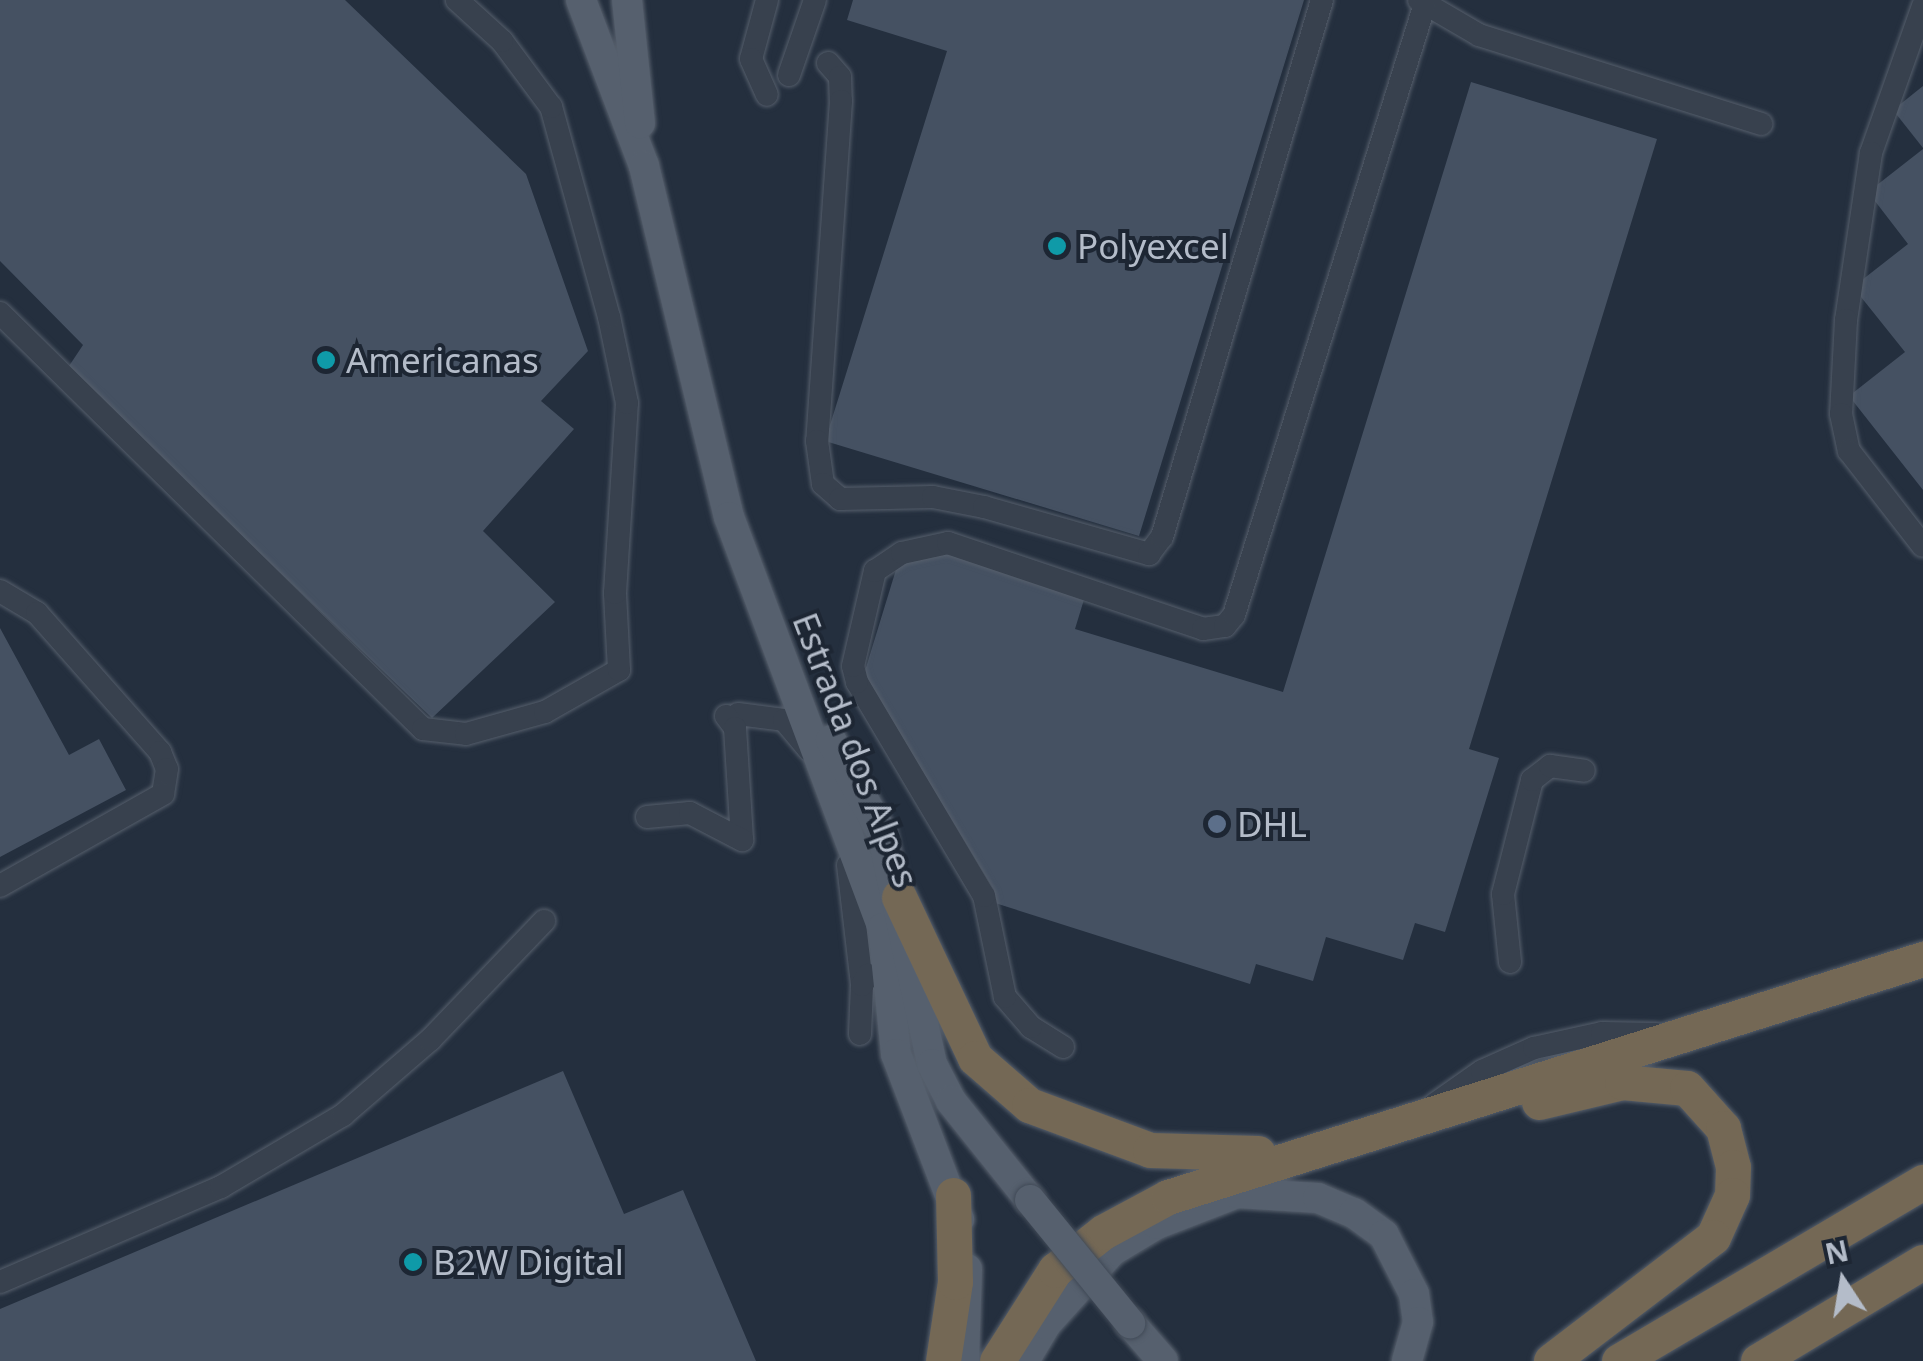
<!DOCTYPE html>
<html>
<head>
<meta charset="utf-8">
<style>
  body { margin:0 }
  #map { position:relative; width:1923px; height:1361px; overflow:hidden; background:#242f3e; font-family:"Noto Sans",sans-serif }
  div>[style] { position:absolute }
  .building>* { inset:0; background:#455162 }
  .roads { filter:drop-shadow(0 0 2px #565f6c) drop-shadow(0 0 2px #565f6c) }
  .minor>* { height:22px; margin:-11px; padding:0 11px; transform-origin:11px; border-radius:11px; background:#38414e }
  .major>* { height:30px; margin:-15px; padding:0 15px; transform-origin:15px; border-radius:15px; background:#56606e }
  .highway>* { height:35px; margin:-17.5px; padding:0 17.5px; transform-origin:17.5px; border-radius:17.5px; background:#746855 }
  .bridges { filter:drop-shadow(0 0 2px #414a57) drop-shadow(0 0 2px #414a57) }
  .major-bridge>* { height:30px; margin:-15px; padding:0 15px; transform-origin:15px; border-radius:15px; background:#56606e }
  .dots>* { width:28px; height:28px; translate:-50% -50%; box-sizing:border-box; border:5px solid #1d2633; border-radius:50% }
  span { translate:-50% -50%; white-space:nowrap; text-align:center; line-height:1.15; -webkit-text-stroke:8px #1d2633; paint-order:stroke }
  .poi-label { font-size:35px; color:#b4bcc9 }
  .left { translate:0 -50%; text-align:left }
  .street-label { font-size:35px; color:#b4bcc9 }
  .north { position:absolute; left:1793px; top:1231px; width:100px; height:100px; -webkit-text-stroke:8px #1d2633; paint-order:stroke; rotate:348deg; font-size:28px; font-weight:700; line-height:40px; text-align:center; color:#b4bcc9 }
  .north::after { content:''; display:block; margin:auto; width:35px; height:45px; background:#b4bcc9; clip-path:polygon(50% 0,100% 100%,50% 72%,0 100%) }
</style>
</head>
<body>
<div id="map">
  <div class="building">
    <i style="clip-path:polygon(0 0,345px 0,526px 174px,588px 351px,541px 401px,574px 429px,483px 531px,555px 602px,432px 718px,67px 369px,83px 345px,0 261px)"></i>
    <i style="clip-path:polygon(853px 0,1304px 0,1139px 536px,825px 441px,947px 51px,847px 20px)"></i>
    <i style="clip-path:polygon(1471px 82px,1657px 139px,1469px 749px,1499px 758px,1445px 932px,1415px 923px,1403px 960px,1326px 937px,1313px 981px,1256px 964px,1250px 984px,995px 903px,994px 890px,864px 674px,898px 563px,949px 552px,1086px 593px,1075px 629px,1283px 692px)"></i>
    <i style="clip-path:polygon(1923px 86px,1923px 148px,1893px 110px)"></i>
    <i style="clip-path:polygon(1923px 149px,1923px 490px,1849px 396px,1905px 352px,1853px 287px,1908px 244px,1868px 192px)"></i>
    <i style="clip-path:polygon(0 628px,69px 755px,99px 739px,126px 790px,0 857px)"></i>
    <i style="clip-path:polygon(563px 1071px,624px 1214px,683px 1190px,756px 1361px,0 1361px,0 1309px)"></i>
  </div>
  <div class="roads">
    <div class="minor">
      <i style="left:767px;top:0;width:61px;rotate:105.2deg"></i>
      <i style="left:751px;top:59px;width:39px;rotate:66deg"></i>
      <i style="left:1419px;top:0;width:69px;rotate:30.3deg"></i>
      <i style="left:1479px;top:35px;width:296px;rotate:17.5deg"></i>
      <i style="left:1923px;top:6px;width:156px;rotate:109.5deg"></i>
      <i style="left:1871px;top:153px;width:169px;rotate:98.5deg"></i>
      <i style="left:1846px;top:320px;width:94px;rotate:93deg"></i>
      <i style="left:1841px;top:414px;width:38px;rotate:78deg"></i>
      <i style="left:1849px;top:451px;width:120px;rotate:52.1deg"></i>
      <i style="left:828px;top:63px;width:18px;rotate:49deg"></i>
      <i style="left:840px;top:77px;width:24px;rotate:88deg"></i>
      <i style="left:841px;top:101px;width:341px;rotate:94deg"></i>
      <i style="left:817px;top:441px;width:43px;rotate:82.1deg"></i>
      <i style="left:823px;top:484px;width:23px;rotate:41deg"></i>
      <i style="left:840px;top:499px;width:93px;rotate:-1.2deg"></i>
      <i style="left:933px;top:497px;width:52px;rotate:11.1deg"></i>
      <i style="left:984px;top:507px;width:172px;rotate:15.9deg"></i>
      <i style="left:1149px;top:554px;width:21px;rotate:-53deg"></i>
      <i style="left:1162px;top:537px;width:560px;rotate:-73.41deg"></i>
      <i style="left:789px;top:75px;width:79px;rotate:-70.9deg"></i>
      <i style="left:0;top:313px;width:593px;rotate:44.52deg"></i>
      <i style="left:423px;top:729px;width:43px;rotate:6.6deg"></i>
      <i style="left:466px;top:734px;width:82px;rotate:-15.6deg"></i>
      <i style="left:545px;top:712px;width:85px;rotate:-29.6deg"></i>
      <i style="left:619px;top:670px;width:77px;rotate:-93deg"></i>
      <i style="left:615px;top:593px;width:190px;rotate:-86.4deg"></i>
      <i style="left:627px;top:403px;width:88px;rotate:-101.8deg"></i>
      <i style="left:609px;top:317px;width:218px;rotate:-105.4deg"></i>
      <i style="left:551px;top:107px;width:82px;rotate:-126.6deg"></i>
      <i style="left:502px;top:41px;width:61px;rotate:-137.7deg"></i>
      <i style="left:0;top:591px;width:43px;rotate:30.7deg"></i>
      <i style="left:37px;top:613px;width:186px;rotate:48.5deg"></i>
      <i style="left:160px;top:752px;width:18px;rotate:68deg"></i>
      <i style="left:167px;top:769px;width:25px;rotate:99deg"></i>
      <i style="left:163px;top:794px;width:187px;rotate:150.6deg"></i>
      <i style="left:738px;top:714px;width:46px;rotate:7.4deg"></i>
      <i style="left:784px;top:720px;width:39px;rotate:50deg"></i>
      <i style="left:726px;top:716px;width:15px;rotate:53deg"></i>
      <i style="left:735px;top:728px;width:112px;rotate:86.4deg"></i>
      <i style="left:647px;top:817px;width:43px;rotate:-5.3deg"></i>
      <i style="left:690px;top:813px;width:59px;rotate:27.4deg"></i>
      <i style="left:848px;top:865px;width:121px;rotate:83.3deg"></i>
      <i style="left:1510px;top:962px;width:68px;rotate:-95.9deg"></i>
      <i style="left:1503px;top:894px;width:118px;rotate:-75.7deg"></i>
      <i style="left:1532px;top:780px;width:23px;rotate:-38deg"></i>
      <i style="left:1550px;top:766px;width:34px;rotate:8deg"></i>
      <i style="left:860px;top:1034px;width:49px;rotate:-87.7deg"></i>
      <i style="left:862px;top:985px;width:12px;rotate:-59deg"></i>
      <i style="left:1063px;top:1047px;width:38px;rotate:-148deg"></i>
      <i style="left:1031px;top:1027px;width:40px;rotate:-131deg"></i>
      <i style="left:1005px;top:997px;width:103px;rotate:-101.7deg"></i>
      <i style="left:984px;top:896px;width:249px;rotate:-120.7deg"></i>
      <i style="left:857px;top:682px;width:16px;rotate:-104deg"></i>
      <i style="left:853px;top:666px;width:98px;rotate:-77deg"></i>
      <i style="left:875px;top:571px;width:32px;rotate:-34deg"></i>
      <i style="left:902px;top:553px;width:47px;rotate:-12.3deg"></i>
      <i style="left:948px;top:543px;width:269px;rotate:18.6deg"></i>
      <i style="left:1203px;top:629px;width:22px;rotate:-8deg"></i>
      <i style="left:1225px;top:626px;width:14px;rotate:-51deg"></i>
      <i style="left:1234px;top:615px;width:637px;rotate:-72.65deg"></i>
      <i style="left:1435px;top:1104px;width:57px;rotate:-35.1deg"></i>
      <i style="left:1482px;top:1071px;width:57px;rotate:-23.9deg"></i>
      <i style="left:1534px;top:1048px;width:70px;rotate:-12.4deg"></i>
      <i style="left:1602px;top:1033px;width:54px;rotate:1.1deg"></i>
      <i style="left:0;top:1282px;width:241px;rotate:-23.3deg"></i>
      <i style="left:221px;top:1187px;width:142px;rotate:-30.5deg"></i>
      <i style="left:343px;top:1115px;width:115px;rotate:-40.8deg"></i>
      <i style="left:430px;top:1040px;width:165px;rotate:-46.2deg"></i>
    </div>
    <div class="major">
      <i style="left:581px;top:0;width:178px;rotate:69.2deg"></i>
      <i style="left:644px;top:166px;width:361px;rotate:76.4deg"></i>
      <i style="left:729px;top:517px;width:439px;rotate:69.5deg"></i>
      <i style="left:883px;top:928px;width:127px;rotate:84.1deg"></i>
      <i style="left:896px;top:1054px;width:177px;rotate:69.1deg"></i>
      <i style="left:627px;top:0;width:124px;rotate:84deg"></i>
      <i style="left:831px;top:740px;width:106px;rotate:61.3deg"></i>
      <i style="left:882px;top:833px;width:236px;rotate:77.8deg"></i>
      <i style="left:932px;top:1064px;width:42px;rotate:62.8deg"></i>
      <i style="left:951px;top:1101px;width:127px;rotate:51.4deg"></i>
      <i style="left:1130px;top:1323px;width:50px;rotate:49deg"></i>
      <i style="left:964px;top:1361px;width:92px;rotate:-88.1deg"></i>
      <i style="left:1024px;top:1361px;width:43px;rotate:-59.3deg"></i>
      <i style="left:1046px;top:1324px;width:98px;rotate:-47.9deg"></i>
      <i style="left:1112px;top:1251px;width:52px;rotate:-31deg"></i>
      <i style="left:1157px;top:1224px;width:86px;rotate:-21.2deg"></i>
      <i style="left:1237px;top:1193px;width:81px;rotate:3.5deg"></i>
      <i style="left:1318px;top:1198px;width:39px;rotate:23deg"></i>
      <i style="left:1354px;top:1213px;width:37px;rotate:36deg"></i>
      <i style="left:1384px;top:1235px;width:66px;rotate:63deg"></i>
      <i style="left:1414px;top:1294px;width:28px;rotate:82deg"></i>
      <i style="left:1418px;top:1322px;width:41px;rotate:105.8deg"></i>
    </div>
    <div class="highway">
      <i style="left:899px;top:897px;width:178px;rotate:64.7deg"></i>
      <i style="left:975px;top:1058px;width:72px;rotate:41deg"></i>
      <i style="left:1029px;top:1105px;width:129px;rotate:20.4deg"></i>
      <i style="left:1150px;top:1150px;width:108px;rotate:1.6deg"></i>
      <i style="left:1539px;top:1102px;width:85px;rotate:-13.5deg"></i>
      <i style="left:1622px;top:1082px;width:65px;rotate:5.3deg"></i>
      <i style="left:1687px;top:1088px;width:54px;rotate:48deg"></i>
      <i style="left:1723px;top:1128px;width:40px;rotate:75.6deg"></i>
      <i style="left:1733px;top:1167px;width:28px;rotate:92deg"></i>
      <i style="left:1732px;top:1195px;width:46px;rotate:114.3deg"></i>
      <i style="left:1713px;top:1237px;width:204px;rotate:142.6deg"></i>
      <i style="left:943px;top:1361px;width:80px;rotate:-81.4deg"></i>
      <i style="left:955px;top:1282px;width:87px;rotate:-91.3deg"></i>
      <i style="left:997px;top:1361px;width:108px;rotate:-57.5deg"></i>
      <i style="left:1055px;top:1270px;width:61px;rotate:-38.4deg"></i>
      <i style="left:1103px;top:1232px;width:74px;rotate:-28.3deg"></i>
      <i style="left:1168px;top:1197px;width:792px;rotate:-17.5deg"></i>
      <i style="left:1619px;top:1361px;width:353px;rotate:-30.5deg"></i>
      <i style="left:1758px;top:1361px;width:192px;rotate:-31deg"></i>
    </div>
  </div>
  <div class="bridges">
    <div class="major-bridge">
      <i style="left:1030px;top:1200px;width:159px;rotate:50.9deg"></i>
    </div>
  </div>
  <div class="dots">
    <i style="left:1057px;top:246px;background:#0f9aa8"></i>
    <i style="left:326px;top:360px;background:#0f9aa8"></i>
    <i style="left:1217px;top:824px;background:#5c6f8a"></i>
    <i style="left:413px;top:1262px;background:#0f9aa8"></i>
  </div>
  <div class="poi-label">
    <span class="left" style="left:1077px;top:246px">Polyexcel</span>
    <span class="left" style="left:346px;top:360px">Americanas</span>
    <span class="left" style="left:1237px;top:824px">DHL</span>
    <span class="left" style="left:433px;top:1262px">B2W Digital</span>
  </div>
  <div class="street-label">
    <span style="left:856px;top:750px;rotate:69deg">Estrada dos Alpes</span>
  </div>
  <div class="north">N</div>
</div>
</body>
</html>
